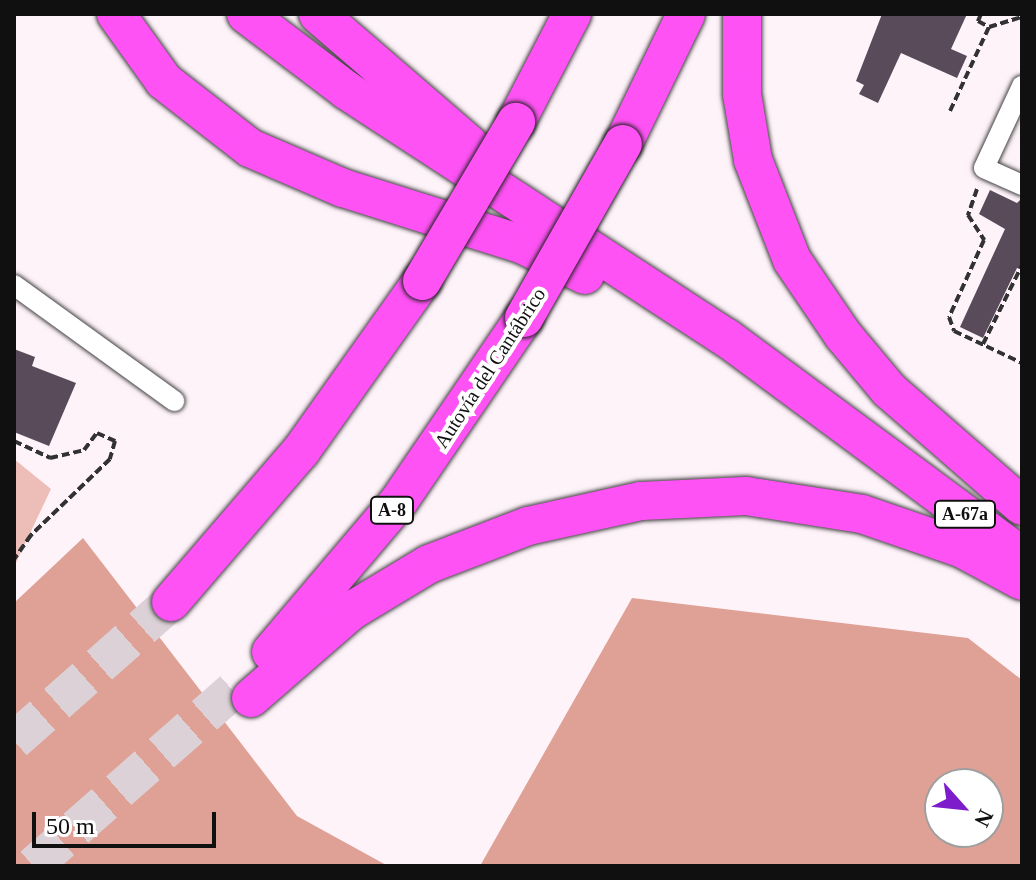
<!DOCTYPE html>
<html>
<head>
<meta charset="utf-8">
<style>
  body { margin:0 }
  #map { position:relative; width:1036px; height:880px; overflow:hidden; background:#fff3fa; font-family:"Times New Roman",serif }
  div>[style] { position:absolute }
  .green>* { inset:0; background:#edbdb8 }
  .forest>* { inset:0; background:#dfa196 }
  .building>* { inset:0; background:#594b5a }
  .motorway-tunnel>* { height:38px; margin-top:-19px; transform-origin:0; background:repeating-linear-gradient(90deg,#dbd1d7 0 38px,transparent 0 57px) }
  .path>* { height:4px; margin-top:-2px; transform-origin:0; background:repeating-linear-gradient(90deg,#323232 0 8px,transparent 0 12px) }
  .roads { filter:drop-shadow(0 0 2px #434343) drop-shadow(0 0 2px #434343) }
  .minor>* { height:20px; margin:-10px; padding:0 10px; transform-origin:10px; border-radius:10px; background:#fff }
  .motorway>* { height:38px; margin:-19px; padding:0 19px; transform-origin:19px; border-radius:19px; background:#fe52f5 }
  .bridges { filter:drop-shadow(0 0 2px #212121) drop-shadow(0 0 2px #212121) }
  .motorway-bridge>* { height:38px; margin:-19px; padding:0 19px; transform-origin:19px; border-radius:19px; background:#fe52f5 }
  span { translate:-50% -50%; white-space:nowrap; text-align:center; line-height:1.15; -webkit-text-stroke:8px #fff; paint-order:stroke }
  .shield-label span { padding:2px 6px; background:#fff; border:2px solid; border-radius:6px; -webkit-text-stroke-width:0 }
  .shield-label { font-size:18px; color:#101010; font-weight:700 }
  .street-label { font-size:20px; color:#101010 }
  .frame { position:absolute; inset:0; border:16px solid #101010; pointer-events:none }
  .north { position:absolute; left:924px; top:768px; width:80px; height:80px; box-sizing:border-box; background:#fff; border:2px solid #9f9f9f; border-radius:50%; rotate:117deg; font-size:22px; font-weight:700; line-height:32px; text-align:center; color:#101010 }
  .north::after { content:''; display:block; margin:auto; width:28px; height:36px; background:#7d1ccb; clip-path:polygon(50% 0,100% 100%,50% 72%,0 100%) }
  .scale { position:absolute; left:32px; top:812px; width:184px; height:36px; box-sizing:border-box; border:4px solid #101010; border-top:0; padding-left:10px; font-size:24px; line-height:28px; white-space:nowrap; color:#101010; -webkit-text-stroke:6px #fff; paint-order:stroke }
</style>
</head>
<body>
<div id="map">
  <div class="green">
    <i style="clip-path:polygon(14px 459px,51px 489px,14px 567px)"></i>
  </div>
  <div class="forest">
    <i style="clip-path:polygon(83px 538px,297px 816px,388px 866px,14px 866px,14px 603px)"></i>
    <i style="clip-path:polygon(evenodd,632px 598px,968px 638px,1022px 680px,1022px 866px,480px 866px,632px 598px,940px 784px,988px 784px,988px 832px,940px 832px,940px 784px)"></i>
  </div>
  <div class="building">
    <i style="clip-path:polygon(882px 14px,967px 14px,951px 49px,967px 56px,957px 78px,901px 53px,878px 103px,859px 94px,864px 85px,856px 81px)"></i>
    <i style="clip-path:polygon(990px 190px,1017px 203px,1022px 198px,1022px 270px,1017px 268px,983px 338px,960px 327px,1005px 229px,979px 214px)"></i>
    <i style="clip-path:polygon(14px 349px,35px 357px,32px 366px,76px 383px,49px 446px,14px 432px)"></i>
  </div>
  <div class="motorway-tunnel">
    <i style="left:14px;top:741px;width:210px;rotate:-41.5deg"></i>
    <i style="left:33px;top:866px;width:274px;rotate:-41.3deg"></i>
  </div>
  <div class="path">
    <i style="left:981px;top:14px;width:8px;rotate:113deg"></i>
    <i style="left:978px;top:21px;width:13px;rotate:29deg"></i>
    <i style="left:950px;top:111px;width:93px;rotate:-65.1deg"></i>
    <i style="left:989px;top:27px;width:34px;rotate:-17deg"></i>
    <i style="left:977px;top:189px;width:28px;rotate:109deg"></i>
    <i style="left:968px;top:215px;width:30px;rotate:57deg"></i>
    <i style="left:984px;top:240px;width:85px;rotate:114.4deg"></i>
    <i style="left:949px;top:317px;width:15px;rotate:70deg"></i>
    <i style="left:954px;top:331px;width:75px;rotate:25.2deg"></i>
    <i style="left:983px;top:344px;width:88px;rotate:-63.7deg"></i>
    <i style="left:14px;top:441px;width:40px;rotate:25deg"></i>
    <i style="left:50px;top:458px;width:35px;rotate:-13deg"></i>
    <i style="left:84px;top:450px;width:21px;rotate:-53deg"></i>
    <i style="left:97px;top:433px;width:20px;rotate:24deg"></i>
    <i style="left:115px;top:441px;width:19px;rotate:106deg"></i>
    <i style="left:110px;top:459px;width:110px;rotate:136.1deg"></i>
    <i style="left:31px;top:535px;width:29px;rotate:125deg"></i>
  </div>
  <div class="roads">
    <div class="minor">
      <i style="left:1022px;top:86px;width:90px;rotate:114.9deg"></i>
      <i style="left:984px;top:168px;width:42px;rotate:24.1deg"></i>
      <i style="left:14px;top:285px;width:198px;rotate:35.9deg"></i>
    </div>
    <div class="motorway">
      <i style="left:116px;top:14px;width:82px;rotate:54.4deg"></i>
      <i style="left:164px;top:81px;width:109px;rotate:37.9deg"></i>
      <i style="left:250px;top:148px;width:101px;rotate:23.3deg"></i>
      <i style="left:343px;top:188px;width:187px;rotate:17.5deg"></i>
      <i style="left:521px;top:244px;width:71px;rotate:25.8deg"></i>
      <i style="left:246px;top:14px;width:126px;rotate:37.2deg"></i>
      <i style="left:346px;top:90px;width:455px;rotate:33.1deg"></i>
      <i style="left:727px;top:338px;width:367px;rotate:36.5deg"></i>
      <i style="left:318px;top:14px;width:202px;rotate:40.8deg"></i>
      <i style="left:742px;top:14px;width:80px;rotate:90deg"></i>
      <i style="left:742px;top:94px;width:67px;rotate:80.5deg"></i>
      <i style="left:753px;top:160px;width:107px;rotate:68.7deg"></i>
      <i style="left:792px;top:260px;width:91px;rotate:55.8deg"></i>
      <i style="left:843px;top:335px;width:72px;rotate:50.1deg"></i>
      <i style="left:889px;top:390px;width:176px;rotate:41.1deg"></i>
      <i style="left:516px;top:122px;width:122px;rotate:-62.6deg"></i>
      <i style="left:623px;top:144px;width:144px;rotate:-64.1deg"></i>
      <i style="left:171px;top:602px;width:199px;rotate:-49.3deg"></i>
      <i style="left:301px;top:451px;width:209px;rotate:-54.6deg"></i>
      <i style="left:271px;top:652px;width:198px;rotate:-49.7deg"></i>
      <i style="left:399px;top:501px;width:222px;rotate:-55.7deg"></i>
      <i style="left:251px;top:698px;width:133px;rotate:-41deg"></i>
      <i style="left:351px;top:611px;width:91px;rotate:-31.1deg"></i>
      <i style="left:429px;top:564px;width:106px;rotate:-21deg"></i>
      <i style="left:528px;top:526px;width:116px;rotate:-12.5deg"></i>
      <i style="left:641px;top:501px;width:105px;rotate:-2.7deg"></i>
      <i style="left:746px;top:496px;width:117px;rotate:8.8deg"></i>
      <i style="left:862px;top:514px;width:105px;rotate:19deg"></i>
      <i style="left:961px;top:548px;width:69px;rotate:28.4deg"></i>
    </div>
  </div>
  <div class="bridges">
    <div class="motorway-bridge">
      <i style="left:422px;top:281px;width:185px;rotate:-59.4deg"></i>
      <i style="left:524px;top:318px;width:200px;rotate:-60.4deg"></i>
    </div>
  </div>
  <div class="shield-label">
    <span style="left:392px;top:510px">A-8</span>
    <span style="left:965px;top:514px">A-67a</span>
  </div>
  <div class="street-label">
    <span style="left:490px;top:368px;rotate:-57deg">Autovía del Cantábrico</span>
  </div>
  <div class="frame"></div>
  <div class="north">N</div>
  <div class="scale">50 m</div>
</div>
</body>
</html>
